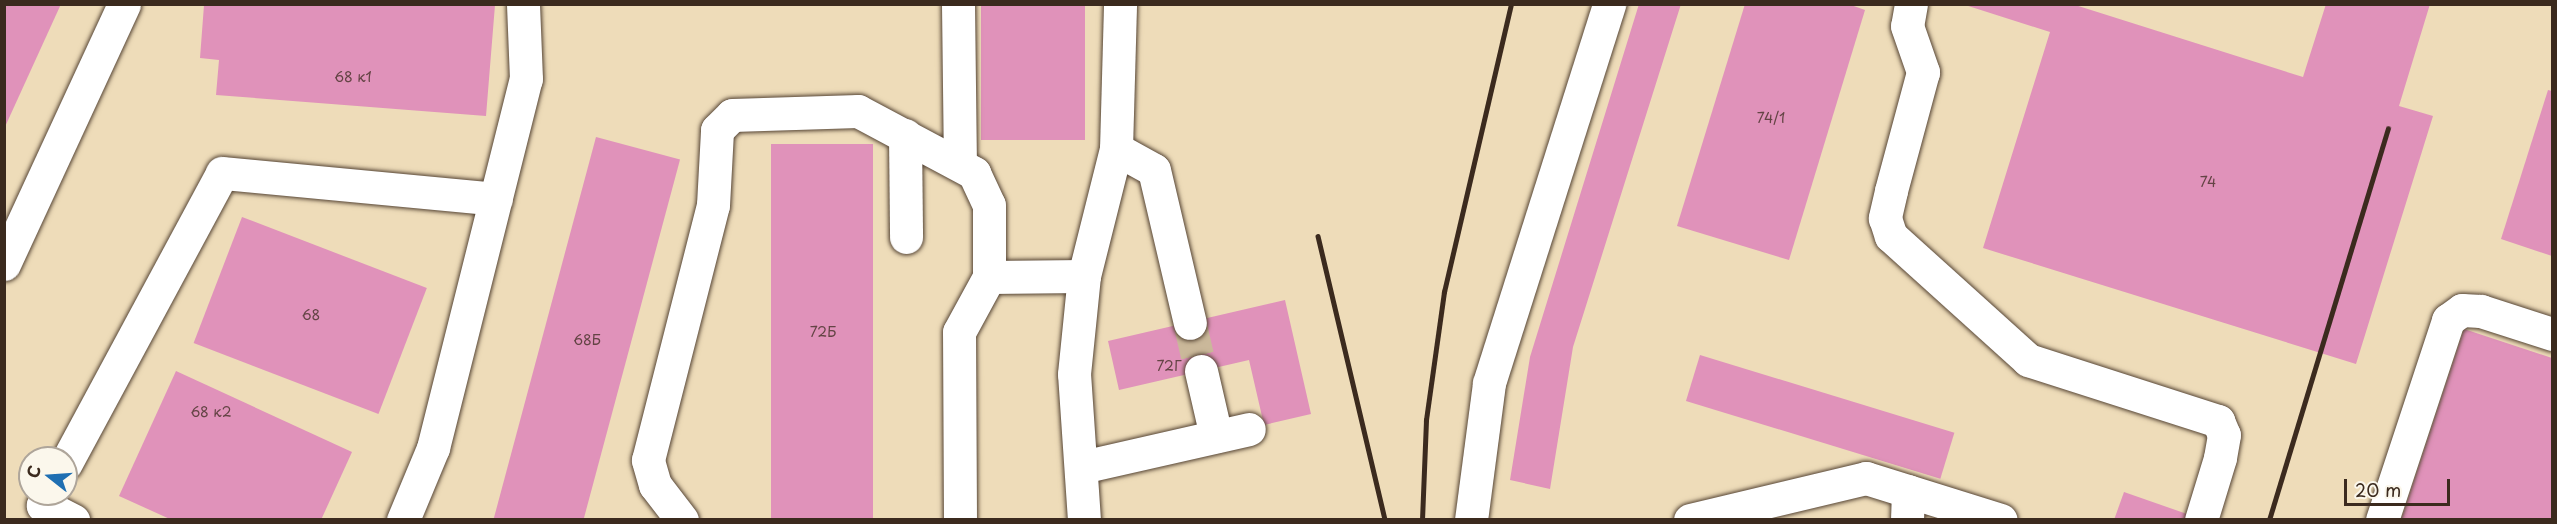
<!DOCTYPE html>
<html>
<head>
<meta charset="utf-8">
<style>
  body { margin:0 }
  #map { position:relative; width:2557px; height:524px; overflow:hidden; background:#eedcb9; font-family:"Playpen Sans",sans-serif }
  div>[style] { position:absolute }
  .building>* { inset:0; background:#e092ba; transform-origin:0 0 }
  .minor-tunnel>* { height:33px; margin-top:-16.5px; transform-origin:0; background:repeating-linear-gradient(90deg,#cab89a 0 33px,transparent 0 49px) }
  .roads { filter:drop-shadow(0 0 2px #564535) drop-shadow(0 0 2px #564535) }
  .minor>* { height:33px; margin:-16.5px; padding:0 16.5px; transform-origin:16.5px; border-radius:16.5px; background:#fff }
  .rail>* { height:4.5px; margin:-2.25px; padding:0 2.25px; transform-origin:2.25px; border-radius:2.25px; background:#3b2a1e }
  span { translate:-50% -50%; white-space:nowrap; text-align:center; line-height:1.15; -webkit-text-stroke:4.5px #fbf7ec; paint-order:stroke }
  .number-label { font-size:14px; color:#644445 }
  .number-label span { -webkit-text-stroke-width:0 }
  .frame { position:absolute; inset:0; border:6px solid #3b2a1e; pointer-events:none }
  .north { position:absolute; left:18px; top:446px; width:60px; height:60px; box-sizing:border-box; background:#fbf7ec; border:2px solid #aea59a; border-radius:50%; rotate:287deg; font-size:16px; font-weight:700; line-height:24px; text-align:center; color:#3b2a1e }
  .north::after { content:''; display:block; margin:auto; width:21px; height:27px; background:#1f6fb2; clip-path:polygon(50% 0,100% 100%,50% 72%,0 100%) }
  .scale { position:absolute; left:2344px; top:479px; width:106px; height:27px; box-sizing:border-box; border:3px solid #3b2a1e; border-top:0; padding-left:8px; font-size:18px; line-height:21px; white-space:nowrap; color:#3b2a1e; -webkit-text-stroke:4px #fbf7ec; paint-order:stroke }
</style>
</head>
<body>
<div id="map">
  <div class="building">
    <i style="clip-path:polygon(4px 4px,61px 4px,4px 129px)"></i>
    <i style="left:981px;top:4px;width:104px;height:136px"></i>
    <i style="clip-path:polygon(1639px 4px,1681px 4px,1573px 347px,1550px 489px,1510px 480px,1530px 357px)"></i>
    <i style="clip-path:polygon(1745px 4px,1848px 4px,1865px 10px,1789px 260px,1677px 226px)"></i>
    <i style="clip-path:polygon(1962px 4px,2072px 4px,2303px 77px,2326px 4px,2430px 4px,2399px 106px,2433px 116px,2356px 364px,1983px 248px,2050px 32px)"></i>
    <i style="clip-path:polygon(204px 5px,495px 5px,486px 116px,216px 95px,219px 60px,200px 58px)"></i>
    <i style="clip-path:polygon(2548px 90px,2552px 91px,2552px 256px,2501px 239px)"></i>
    <i style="left:596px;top:137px;width:87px;height:396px;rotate:15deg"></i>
    <i style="left:873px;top:144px;width:376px;height:102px;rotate:90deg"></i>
    <i style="left:242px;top:217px;width:198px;height:135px;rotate:21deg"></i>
    <i style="clip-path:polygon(1285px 300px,1311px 414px,1264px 425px,1249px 360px,1119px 390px,1108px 341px)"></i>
    <i style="clip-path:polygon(2464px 329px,2552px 358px,2552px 520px,2401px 520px)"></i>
    <i style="left:1700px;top:355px;width:266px;height:48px;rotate:17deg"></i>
    <i style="clip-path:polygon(176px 371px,352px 452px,321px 520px,172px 520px,119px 496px)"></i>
    <i style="clip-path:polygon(2124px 492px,2187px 514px,2185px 520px,2114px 520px)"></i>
  </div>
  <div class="minor-tunnel">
    <i style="left:1190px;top:323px;width:49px;rotate:77.1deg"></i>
  </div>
  <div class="roads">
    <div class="minor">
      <i style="left:958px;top:4px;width:159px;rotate:89.3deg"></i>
      <i style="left:1911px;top:4px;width:22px;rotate:100deg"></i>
      <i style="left:1907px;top:26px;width:49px;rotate:70.8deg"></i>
      <i style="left:1923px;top:72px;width:123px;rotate:105.1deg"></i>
      <i style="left:1891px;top:191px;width:28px;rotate:103deg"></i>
      <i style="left:1885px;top:218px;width:19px;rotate:72deg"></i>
      <i style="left:1891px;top:236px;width:185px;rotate:42.1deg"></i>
      <i style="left:2028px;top:360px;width:200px;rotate:17.8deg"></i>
      <i style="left:2218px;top:421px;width:15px;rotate:67deg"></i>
      <i style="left:2224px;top:435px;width:23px;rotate:100deg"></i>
      <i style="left:2220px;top:458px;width:65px;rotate:107deg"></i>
      <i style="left:905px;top:135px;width:102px;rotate:89.4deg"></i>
      <i style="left:1116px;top:149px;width:43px;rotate:28.9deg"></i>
      <i style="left:1154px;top:170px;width:157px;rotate:76.8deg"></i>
      <i style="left:4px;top:264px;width:286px;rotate:-65.2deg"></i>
      <i style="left:1201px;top:371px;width:67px;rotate:77deg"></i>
      <i style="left:66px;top:463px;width:329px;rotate:-61.7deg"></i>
      <i style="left:222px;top:173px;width:275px;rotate:5.4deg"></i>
      <i style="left:1082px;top:467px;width:171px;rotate:-12.8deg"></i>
      <i style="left:49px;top:494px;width:13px;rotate:119deg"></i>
      <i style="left:43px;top:505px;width:34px;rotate:27deg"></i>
      <i style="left:403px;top:520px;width:78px;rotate:-67.4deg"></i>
      <i style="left:433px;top:448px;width:381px;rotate:-75.9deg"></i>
      <i style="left:526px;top:79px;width:75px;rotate:-92.3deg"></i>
      <i style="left:682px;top:520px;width:44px;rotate:-127.6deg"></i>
      <i style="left:655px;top:485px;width:26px;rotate:-106deg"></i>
      <i style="left:648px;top:460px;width:263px;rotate:-75.7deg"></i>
      <i style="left:713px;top:205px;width:75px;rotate:-86.9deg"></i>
      <i style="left:717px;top:130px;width:21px;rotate:-45deg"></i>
      <i style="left:732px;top:115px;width:126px;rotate:-1.8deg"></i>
      <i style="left:858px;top:111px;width:132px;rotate:28.1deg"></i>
      <i style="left:974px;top:173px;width:35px;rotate:65deg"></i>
      <i style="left:989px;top:205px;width:72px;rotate:90deg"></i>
      <i style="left:989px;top:277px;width:95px;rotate:-0.6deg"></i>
      <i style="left:960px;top:520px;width:188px;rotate:-90.3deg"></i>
      <i style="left:959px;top:332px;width:63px;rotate:-61.4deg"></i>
      <i style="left:1084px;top:520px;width:146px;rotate:-93.9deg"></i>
      <i style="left:1074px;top:374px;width:99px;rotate:-84.2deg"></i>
      <i style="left:1084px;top:276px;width:131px;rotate:-75.9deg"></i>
      <i style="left:1116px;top:149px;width:145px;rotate:-88.4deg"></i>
      <i style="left:1471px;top:520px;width:138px;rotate:-82.5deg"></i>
      <i style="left:1489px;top:383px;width:398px;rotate:-72.4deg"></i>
      <i style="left:1690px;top:520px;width:181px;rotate:-13.4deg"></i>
      <i style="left:1866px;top:478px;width:141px;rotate:17.3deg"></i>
      <i style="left:1907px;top:520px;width:29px;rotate:-88deg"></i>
      <i style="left:2382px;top:520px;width:211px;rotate:-71.7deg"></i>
      <i style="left:2448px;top:320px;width:17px;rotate:-36deg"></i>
      <i style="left:2462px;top:310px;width:19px;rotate:3deg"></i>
      <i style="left:2481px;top:311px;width:75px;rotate:17.9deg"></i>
    </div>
  </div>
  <div class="rail">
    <i style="left:1318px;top:236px;width:292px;rotate:76.7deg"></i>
    <i style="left:1422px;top:520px;width:100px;rotate:-87.7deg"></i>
    <i style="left:1426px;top:420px;width:129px;rotate:-82deg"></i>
    <i style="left:1444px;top:292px;width:296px;rotate:-76.9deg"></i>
    <i style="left:2269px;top:520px;width:409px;rotate:-73.1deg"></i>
  </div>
  <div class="number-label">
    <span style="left:353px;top:77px">68 к1</span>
    <span style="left:1771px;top:118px">74/1</span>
    <span style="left:2208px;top:182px">74</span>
    <span style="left:311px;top:315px">68</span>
    <span style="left:823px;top:332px">72Б</span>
    <span style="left:587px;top:340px">68Б</span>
    <span style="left:1169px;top:366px">72Г</span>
    <span style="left:211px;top:412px">68 к2</span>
  </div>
  <div class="frame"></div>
  <div class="north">С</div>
  <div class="scale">20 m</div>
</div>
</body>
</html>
